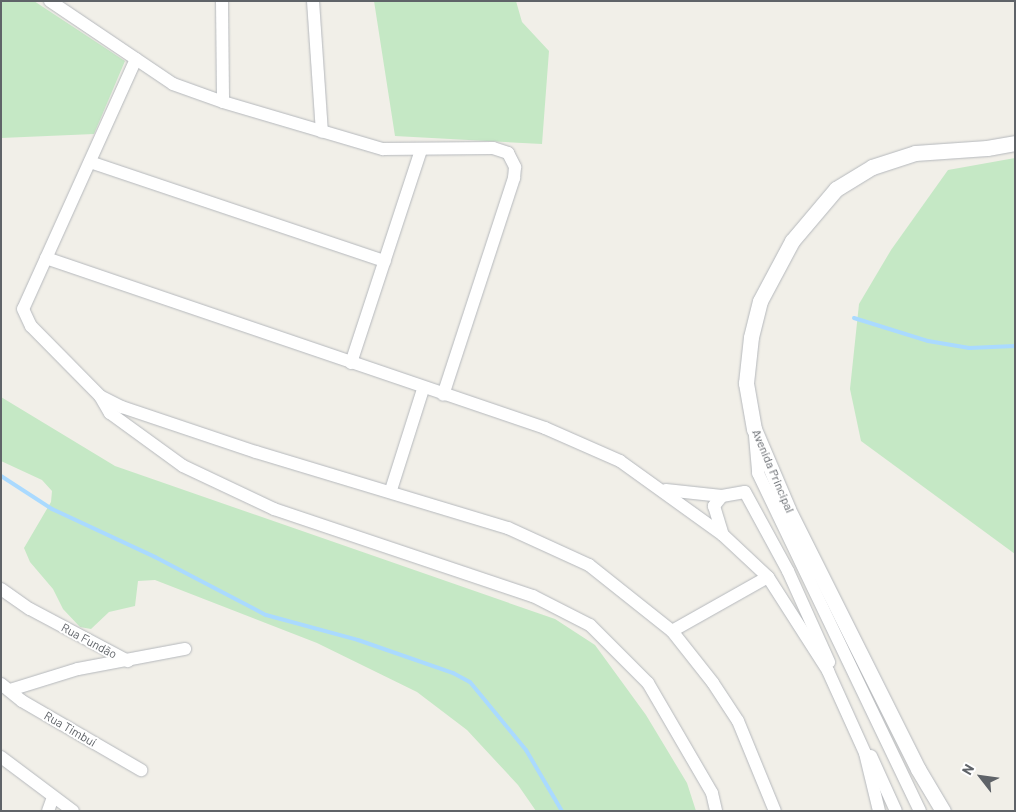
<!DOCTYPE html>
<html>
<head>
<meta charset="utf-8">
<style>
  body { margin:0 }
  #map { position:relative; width:1016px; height:812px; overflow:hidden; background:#f1efe8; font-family:Barlow,sans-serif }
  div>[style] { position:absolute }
  .green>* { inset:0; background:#c5e8c5 }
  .stream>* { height:4px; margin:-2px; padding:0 2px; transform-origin:2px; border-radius:2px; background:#aadaff }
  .roads { filter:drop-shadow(0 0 1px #b5b8bc) drop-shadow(0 0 1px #b5b8bc) }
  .minor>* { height:12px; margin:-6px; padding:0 6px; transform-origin:6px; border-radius:6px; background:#fff }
  .tertiary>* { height:15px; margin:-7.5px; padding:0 7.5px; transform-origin:7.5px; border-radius:7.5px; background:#fff }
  span { translate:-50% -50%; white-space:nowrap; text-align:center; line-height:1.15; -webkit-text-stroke:4px #fff; paint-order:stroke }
  .street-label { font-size:12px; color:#5f6368 }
  .frame { position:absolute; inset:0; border:2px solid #5f6368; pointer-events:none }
  .north { position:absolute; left:956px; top:752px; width:50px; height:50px; -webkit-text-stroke:4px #fff; paint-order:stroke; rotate:300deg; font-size:14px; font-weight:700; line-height:20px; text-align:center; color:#5f6368 }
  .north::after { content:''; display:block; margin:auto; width:18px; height:22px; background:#5f6368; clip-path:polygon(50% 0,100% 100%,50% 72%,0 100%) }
</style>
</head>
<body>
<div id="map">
  <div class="green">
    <i style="clip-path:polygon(1px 1px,34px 1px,125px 61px,94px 134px,1px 138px)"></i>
    <i style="clip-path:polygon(374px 1px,516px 1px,522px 22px,549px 51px,542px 144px,395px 136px)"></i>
    <i style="clip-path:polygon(1015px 158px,1015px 554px,861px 441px,850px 389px,859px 304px,891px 250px,948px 170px)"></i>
    <i style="clip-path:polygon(1px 397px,115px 466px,555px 619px,595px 645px,646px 715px,687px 783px,696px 811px,536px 811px,518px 785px,467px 730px,417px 692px,317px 643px,155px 580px,138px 581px,135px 606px,109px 612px,91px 629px,80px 627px,63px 609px,53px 589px,30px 562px,24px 548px,51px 502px,52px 491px,42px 480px,1px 461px)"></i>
  </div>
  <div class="stream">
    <i style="left:854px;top:318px;width:77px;rotate:17.3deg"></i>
    <i style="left:928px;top:341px;width:42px;rotate:9.7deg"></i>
    <i style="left:969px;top:348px;width:46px;rotate:-2.5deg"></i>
    <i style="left:1px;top:476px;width:61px;rotate:32.9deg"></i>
    <i style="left:52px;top:509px;width:114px;rotate:25deg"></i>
    <i style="left:155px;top:557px;width:125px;rotate:27.6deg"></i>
    <i style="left:266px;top:615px;width:95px;rotate:15.2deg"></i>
    <i style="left:358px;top:640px;width:101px;rotate:19.2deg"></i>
    <i style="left:453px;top:673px;width:19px;rotate:28deg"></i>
    <i style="left:470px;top:682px;width:88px;rotate:50.5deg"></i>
    <i style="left:526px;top:750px;width:71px;rotate:59.5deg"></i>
  </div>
  <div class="roads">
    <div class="minor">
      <i style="left:50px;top:1px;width:148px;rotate:34deg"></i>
      <i style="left:173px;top:84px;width:53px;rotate:19.8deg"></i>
      <i style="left:223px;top:102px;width:167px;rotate:16.4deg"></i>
      <i style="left:383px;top:149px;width:110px;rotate:-0.5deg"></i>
      <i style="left:493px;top:148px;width:16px;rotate:18deg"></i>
      <i style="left:508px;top:153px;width:16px;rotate:63deg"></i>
      <i style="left:515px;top:167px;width:11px;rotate:95deg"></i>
      <i style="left:514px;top:178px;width:228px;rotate:108.1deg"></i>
      <i style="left:222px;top:1px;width:101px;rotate:89.4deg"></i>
      <i style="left:313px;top:1px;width:131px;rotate:86.1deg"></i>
      <i style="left:136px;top:59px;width:274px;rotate:114.3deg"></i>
      <i style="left:23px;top:309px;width:19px;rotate:65deg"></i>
      <i style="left:31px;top:326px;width:98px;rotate:45.4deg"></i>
      <i style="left:100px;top:396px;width:25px;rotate:27deg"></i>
      <i style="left:122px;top:407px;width:141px;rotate:18.6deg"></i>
      <i style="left:256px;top:452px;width:263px;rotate:16.8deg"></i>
      <i style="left:508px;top:528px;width:89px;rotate:24.6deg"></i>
      <i style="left:589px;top:565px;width:106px;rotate:38.5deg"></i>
      <i style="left:672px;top:631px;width:66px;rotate:51.7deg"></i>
      <i style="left:713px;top:683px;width:45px;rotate:56.7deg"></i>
      <i style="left:738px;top:721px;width:97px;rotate:67.7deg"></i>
      <i style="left:90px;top:162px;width:311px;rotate:18.6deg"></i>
      <i style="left:46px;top:258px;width:527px;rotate:18.81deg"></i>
      <i style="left:545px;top:428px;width:82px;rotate:23.7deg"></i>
      <i style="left:620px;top:461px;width:127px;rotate:35.7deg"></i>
      <i style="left:723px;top:535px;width:62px;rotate:43deg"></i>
      <i style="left:768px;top:577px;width:112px;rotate:57.4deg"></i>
      <i style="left:828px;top:671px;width:90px;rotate:65.7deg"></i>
      <i style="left:865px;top:753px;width:60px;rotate:76.4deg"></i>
      <i style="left:351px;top:363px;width:224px;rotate:-71.8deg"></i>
      <i style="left:100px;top:396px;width:20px;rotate:60deg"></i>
      <i style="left:110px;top:413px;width:90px;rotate:36deg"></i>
      <i style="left:183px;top:466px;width:101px;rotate:25.3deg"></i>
      <i style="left:274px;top:509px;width:273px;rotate:18.6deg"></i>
      <i style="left:533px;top:596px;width:64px;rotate:27deg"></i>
      <i style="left:590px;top:625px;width:82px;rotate:45deg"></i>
      <i style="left:648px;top:683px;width:127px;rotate:59.8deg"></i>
      <i style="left:712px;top:793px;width:18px;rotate:77deg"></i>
      <i style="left:755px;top:436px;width:37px;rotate:85deg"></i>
      <i style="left:758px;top:473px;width:375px;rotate:64.4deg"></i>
      <i style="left:391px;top:490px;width:106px;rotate:-72.4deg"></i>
      <i style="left:666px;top:490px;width:56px;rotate:6.1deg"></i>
      <i style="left:722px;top:496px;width:23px;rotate:-10deg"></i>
      <i style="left:745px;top:492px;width:90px;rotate:61.4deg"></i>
      <i style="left:788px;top:571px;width:100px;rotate:65.7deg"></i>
      <i style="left:722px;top:496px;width:13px;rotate:129deg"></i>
      <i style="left:714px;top:506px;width:30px;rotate:73deg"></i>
      <i style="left:1px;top:589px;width:35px;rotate:35deg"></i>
      <i style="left:30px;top:609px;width:111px;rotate:28deg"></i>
      <i style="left:672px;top:631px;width:110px;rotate:-29.4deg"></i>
      <i style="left:1px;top:684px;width:27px;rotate:39deg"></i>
      <i style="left:22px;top:701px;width:138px;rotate:30.1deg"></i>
      <i style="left:10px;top:690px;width:71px;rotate:-17.2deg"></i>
      <i style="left:78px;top:669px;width:109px;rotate:-10.6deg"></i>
      <i style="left:871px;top:756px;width:60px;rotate:65.6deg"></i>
      <i style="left:1px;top:757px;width:90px;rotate:36.9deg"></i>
      <i style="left:48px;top:811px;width:15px;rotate:-70deg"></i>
    </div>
    <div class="tertiary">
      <i style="left:943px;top:811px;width:49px;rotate:-120.8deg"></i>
      <i style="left:918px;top:769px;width:291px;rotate:-116.6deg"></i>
      <i style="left:788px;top:509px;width:87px;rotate:-113deg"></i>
      <i style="left:754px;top:429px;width:47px;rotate:-99.9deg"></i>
      <i style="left:746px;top:383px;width:46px;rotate:-83.8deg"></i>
      <i style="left:751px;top:337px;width:37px;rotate:-76deg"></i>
      <i style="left:760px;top:301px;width:68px;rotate:-61.9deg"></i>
      <i style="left:792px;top:241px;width:68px;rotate:-49.8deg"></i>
      <i style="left:836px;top:189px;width:42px;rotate:-31.4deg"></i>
      <i style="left:872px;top:167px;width:45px;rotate:-18deg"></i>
      <i style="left:915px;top:153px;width:72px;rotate:-4deg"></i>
      <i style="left:987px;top:148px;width:28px;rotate:-10deg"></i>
    </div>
  </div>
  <div class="street-label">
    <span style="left:773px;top:471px;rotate:67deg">Avenida Principal</span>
    <span style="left:89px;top:641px;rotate:28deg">Rua Fundão</span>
    <span style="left:70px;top:729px;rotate:30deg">Rua Timbuí</span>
  </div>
  <div class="frame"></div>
  <div class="north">N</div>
</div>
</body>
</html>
